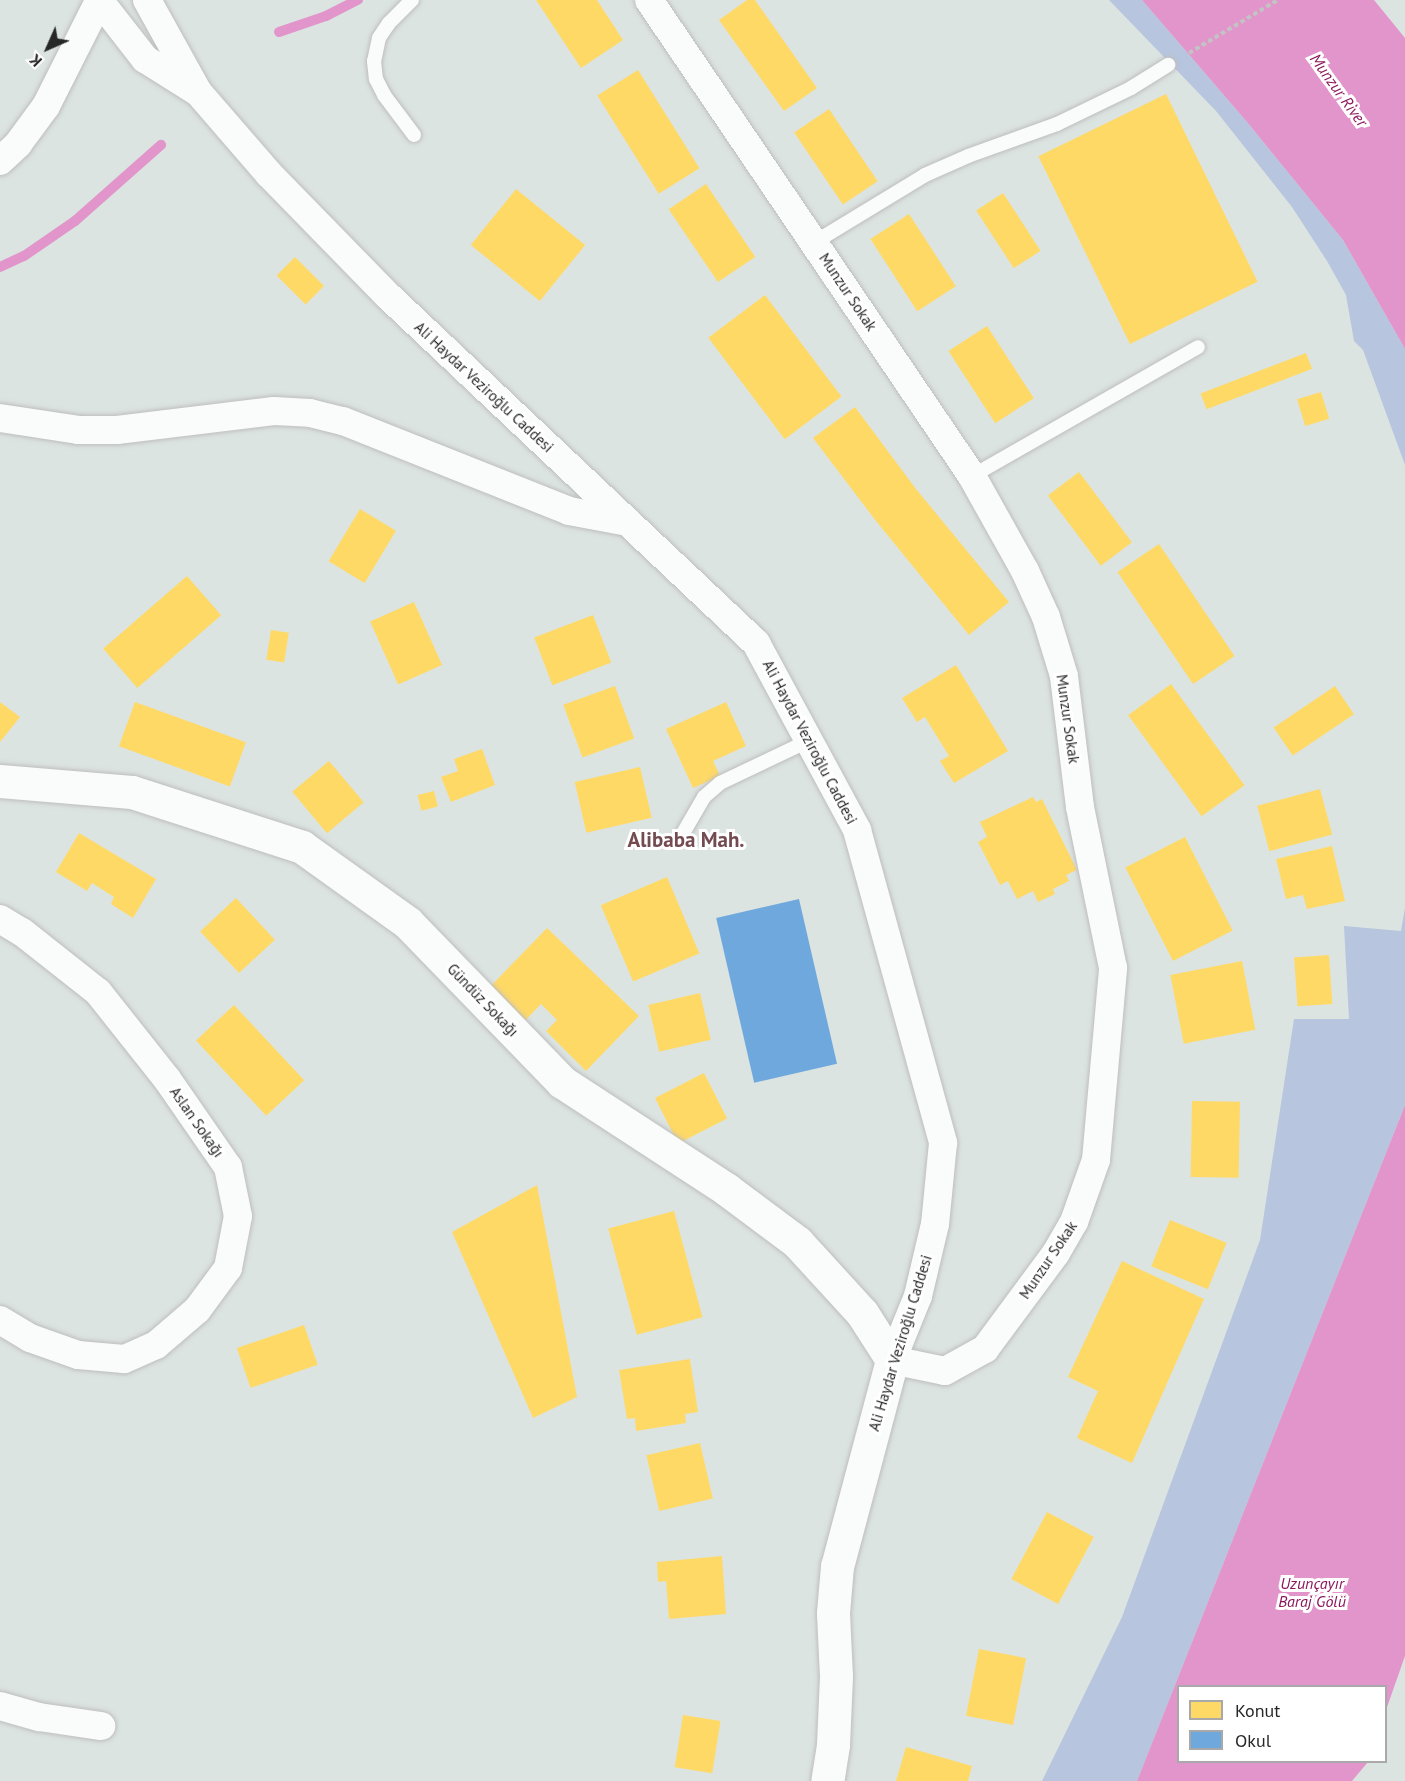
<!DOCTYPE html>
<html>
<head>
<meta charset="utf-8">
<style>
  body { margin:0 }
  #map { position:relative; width:1405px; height:1781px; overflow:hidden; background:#dce4e2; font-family:"PT Sans",sans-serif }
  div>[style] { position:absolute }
  .green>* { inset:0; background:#b7c5de }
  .water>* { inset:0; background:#e195ca }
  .homes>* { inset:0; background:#ffd966; transform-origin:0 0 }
  .schools>* { inset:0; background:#6fa8dc; transform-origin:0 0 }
  .stream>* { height:10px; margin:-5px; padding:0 5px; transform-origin:5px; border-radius:5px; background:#e195ca }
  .path>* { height:4px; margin-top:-2px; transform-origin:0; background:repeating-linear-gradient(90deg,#c2c3c3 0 4.5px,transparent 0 7.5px) }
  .roads { filter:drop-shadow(0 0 2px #bebebe) drop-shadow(0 0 2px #bebebe) }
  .lane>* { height:14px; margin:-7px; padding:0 7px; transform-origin:7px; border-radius:7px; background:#fafbfb }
  .street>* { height:28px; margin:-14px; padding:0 14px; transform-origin:14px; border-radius:14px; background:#fafbfb }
  .secondary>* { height:33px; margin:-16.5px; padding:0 16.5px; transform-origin:16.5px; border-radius:16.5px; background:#fafbfb }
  span { translate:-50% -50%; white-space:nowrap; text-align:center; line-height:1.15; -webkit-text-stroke:6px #fff; paint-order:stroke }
  .street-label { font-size:15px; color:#272727 }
  .water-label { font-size:16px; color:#8a175c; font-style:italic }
  .district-label { font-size:21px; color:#734b50; font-weight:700 }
  .legend { position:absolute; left:1177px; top:1685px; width:210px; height:78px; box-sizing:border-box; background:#fff; border:2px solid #a9a9a9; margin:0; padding:8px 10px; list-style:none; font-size:18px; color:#272727 }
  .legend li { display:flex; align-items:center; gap:12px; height:30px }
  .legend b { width:30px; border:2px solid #a9a9a9 }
  .north { position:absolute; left:18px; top:18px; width:60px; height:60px; -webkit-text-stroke:4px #fff; paint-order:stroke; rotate:225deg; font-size:16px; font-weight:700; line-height:24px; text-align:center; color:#272727 }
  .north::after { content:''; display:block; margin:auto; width:21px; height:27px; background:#272727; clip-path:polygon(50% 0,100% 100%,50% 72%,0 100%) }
</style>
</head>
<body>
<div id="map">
  <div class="green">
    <i style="clip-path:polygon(1109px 0,1142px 0,1247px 122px,1343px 240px,1405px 349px,1405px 465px,1363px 350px,1354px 341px,1346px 295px,1327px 261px,1292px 207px,1216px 111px)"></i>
    <i style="clip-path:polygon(1405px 908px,1405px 1105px,1137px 1781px,1042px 1781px,1122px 1617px,1260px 1240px,1294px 1019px,1349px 1019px,1344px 926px,1401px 931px)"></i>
  </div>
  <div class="water">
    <i style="clip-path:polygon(1142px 0,1374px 0,1405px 38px,1405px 349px,1343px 240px,1247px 122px)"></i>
    <i style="clip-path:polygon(1405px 1105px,1405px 1656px,1386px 1710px,1386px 1686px,1178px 1686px,1178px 1762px,1368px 1762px,1352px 1781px,1137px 1781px)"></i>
  </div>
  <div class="homes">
    <i style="clip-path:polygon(536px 0,597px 0,623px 40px,581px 68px)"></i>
    <i style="clip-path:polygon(747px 0,755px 0,817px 88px,784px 111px,719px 20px)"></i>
    <i style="left:638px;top:70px;width:116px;height:48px;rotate:58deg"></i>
    <i style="left:1166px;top:94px;width:209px;height:142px;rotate:64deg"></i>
    <i style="left:829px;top:109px;width:87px;height:42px;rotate:56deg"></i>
    <i style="left:706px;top:184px;width:88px;height:45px;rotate:56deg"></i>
    <i style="left:516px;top:189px;width:89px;height:72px;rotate:39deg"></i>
    <i style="left:1003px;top:193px;width:69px;height:32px;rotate:57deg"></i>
    <i style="left:909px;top:214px;width:86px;height:46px;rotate:57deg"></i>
    <i style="left:295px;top:257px;width:41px;height:26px;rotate:45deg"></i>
    <i style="left:765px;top:295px;width:127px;height:71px;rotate:53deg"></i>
    <i style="left:987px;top:326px;width:86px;height:46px;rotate:57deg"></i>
    <i style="left:1306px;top:353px;width:17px;height:113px;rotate:69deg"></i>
    <i style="left:1321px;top:392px;width:28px;height:25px;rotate:73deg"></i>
    <i style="clip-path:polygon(855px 407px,916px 489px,1009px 602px,969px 635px,876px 521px,813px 438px)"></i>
    <i style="left:1079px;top:472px;width:88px;height:39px;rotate:53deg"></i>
    <i style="left:360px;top:509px;width:42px;height:61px;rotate:31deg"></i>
    <i style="left:1159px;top:544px;width:135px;height:50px;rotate:56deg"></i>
    <i style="left:187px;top:576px;width:52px;height:111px;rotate:49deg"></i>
    <i style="left:414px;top:602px;width:69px;height:48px;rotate:66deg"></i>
    <i style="left:593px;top:615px;width:51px;height:63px;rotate:69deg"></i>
    <i style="left:271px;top:630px;width:18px;height:30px;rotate:9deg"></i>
    <i style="clip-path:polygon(956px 665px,1008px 751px,954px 783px,940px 761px,949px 756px,925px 717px,917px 722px,902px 698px)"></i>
    <i style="left:1171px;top:684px;width:125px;height:53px;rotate:54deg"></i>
    <i style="left:615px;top:686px;width:56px;height:55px;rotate:70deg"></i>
    <i style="left:1335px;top:686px;width:34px;height:74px;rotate:56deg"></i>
    <i style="clip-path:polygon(0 702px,20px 717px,0 742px)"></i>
    <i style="left:135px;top:702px;width:118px;height:47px;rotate:20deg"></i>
    <i style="clip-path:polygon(726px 702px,746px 746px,713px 761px,720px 776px,693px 788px,666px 729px)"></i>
    <i style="clip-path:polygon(482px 749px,495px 785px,451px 802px,441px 777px,458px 771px,454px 759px)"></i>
    <i style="left:329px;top:761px;width:54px;height:48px;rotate:50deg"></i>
    <i style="left:640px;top:767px;width:52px;height:67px;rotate:77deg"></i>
    <i style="left:1320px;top:789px;width:47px;height:65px;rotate:75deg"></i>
    <i style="left:434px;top:791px;width:16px;height:17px;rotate:76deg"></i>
    <i style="clip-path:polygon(1033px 797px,1036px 802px,1042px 799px,1077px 870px,1066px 875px,1069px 881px,1053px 889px,1055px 894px,1038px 902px,1033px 891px,1017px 899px,1008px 881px,1000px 885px,978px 842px,987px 837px,980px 822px)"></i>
    <i style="clip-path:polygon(79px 833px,156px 879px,133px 918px,111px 904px,114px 897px,92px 883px,87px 891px,56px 872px)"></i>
    <i style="left:1185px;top:837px;width:105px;height:67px;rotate:63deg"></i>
    <i style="clip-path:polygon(1332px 846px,1345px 901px,1307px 909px,1303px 895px,1286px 899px,1276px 859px)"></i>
    <i style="left:667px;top:877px;width:83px;height:72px;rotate:67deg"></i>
    <i style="left:236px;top:898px;width:57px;height:49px;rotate:47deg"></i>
    <i style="clip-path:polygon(547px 928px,639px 1016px,586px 1071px,546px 1031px,557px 1020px,541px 1004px,520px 1026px,485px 992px)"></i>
    <i style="left:1329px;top:955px;width:49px;height:35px;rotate:86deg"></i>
    <i style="left:1242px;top:961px;width:70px;height:73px;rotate:79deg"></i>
    <i style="left:700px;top:993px;width:48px;height:53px;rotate:77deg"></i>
    <i style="left:234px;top:1005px;width:103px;height:52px;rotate:47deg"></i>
    <i style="left:704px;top:1073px;width:51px;height:55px;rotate:63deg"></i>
    <i style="left:1192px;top:1101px;width:48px;height:76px;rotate:1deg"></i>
    <i style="clip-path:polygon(537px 1185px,577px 1397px,533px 1418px,452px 1232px)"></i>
    <i style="left:674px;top:1211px;width:110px;height:68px;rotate:75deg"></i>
    <i style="left:1170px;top:1220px;width:61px;height:50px;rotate:22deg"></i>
    <i style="clip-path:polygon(1122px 1261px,1204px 1299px,1132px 1463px,1077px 1438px,1098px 1391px,1068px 1377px)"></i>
    <i style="left:304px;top:1325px;width:42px;height:71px;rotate:71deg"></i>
    <i style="clip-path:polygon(690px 1359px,698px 1412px,685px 1414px,686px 1423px,636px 1431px,635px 1418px,627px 1419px,619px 1370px)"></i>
    <i style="left:700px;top:1443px;width:57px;height:55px;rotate:77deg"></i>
    <i style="left:1047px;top:1512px;width:53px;height:76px;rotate:28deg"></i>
    <i style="clip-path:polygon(722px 1556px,726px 1614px,669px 1619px,666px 1581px,658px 1582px,657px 1562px)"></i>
    <i style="left:979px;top:1649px;width:48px;height:68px;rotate:11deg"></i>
    <i style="left:683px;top:1715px;width:38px;height:53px;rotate:9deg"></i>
    <i style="clip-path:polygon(906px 1747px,972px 1766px,968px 1781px,896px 1781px)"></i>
  </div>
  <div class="schools">
    <i style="left:799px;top:899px;width:169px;height:85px;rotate:77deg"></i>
  </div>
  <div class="stream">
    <i style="left:279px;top:32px;width:50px;rotate:-18.8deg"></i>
    <i style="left:326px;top:16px;width:36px;rotate:-27deg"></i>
    <i style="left:0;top:267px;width:26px;rotate:-25deg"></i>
    <i style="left:24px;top:256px;width:62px;rotate:-34.5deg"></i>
    <i style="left:75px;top:221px;width:115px;rotate:-41.5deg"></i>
  </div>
  <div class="path">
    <i style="left:1189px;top:53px;width:104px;rotate:-30.8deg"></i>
  </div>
  <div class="roads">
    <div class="lane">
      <i style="left:412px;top:0;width:33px;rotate:135deg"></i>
      <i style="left:389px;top:23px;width:18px;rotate:124deg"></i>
      <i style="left:379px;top:38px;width:24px;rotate:102deg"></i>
      <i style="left:374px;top:61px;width:18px;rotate:84deg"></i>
      <i style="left:376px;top:79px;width:18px;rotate:63deg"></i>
      <i style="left:384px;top:95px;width:50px;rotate:53.1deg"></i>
      <i style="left:815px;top:242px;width:129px;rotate:-31.3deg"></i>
      <i style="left:925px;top:175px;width:47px;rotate:-23.8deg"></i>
      <i style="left:968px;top:156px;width:95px;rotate:-19.8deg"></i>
      <i style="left:1057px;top:124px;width:82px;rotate:-25.9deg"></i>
      <i style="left:1131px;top:88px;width:44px;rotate:-31.9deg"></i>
      <i style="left:972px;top:476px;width:260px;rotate:-29.7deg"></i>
      <i style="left:682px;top:835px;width:44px;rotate:-59.9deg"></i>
      <i style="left:704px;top:797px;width:21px;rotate:-41deg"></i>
      <i style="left:720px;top:783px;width:100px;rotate:-25.5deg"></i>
    </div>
    <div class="street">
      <i style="left:99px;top:0;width:75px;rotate:52.1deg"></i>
      <i style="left:145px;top:59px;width:60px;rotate:32.1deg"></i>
      <i style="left:147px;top:0;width:105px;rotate:61deg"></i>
      <i style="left:198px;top:92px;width:108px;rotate:49.1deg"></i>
      <i style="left:269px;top:174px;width:168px;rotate:45.7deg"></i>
      <i style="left:386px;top:294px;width:509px;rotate:43.33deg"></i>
      <i style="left:756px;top:643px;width:213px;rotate:61.6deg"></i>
      <i style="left:857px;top:830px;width:325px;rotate:74.6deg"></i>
      <i style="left:943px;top:1143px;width:81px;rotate:95.6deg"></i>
      <i style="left:935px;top:1224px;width:74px;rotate:103.3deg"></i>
      <i style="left:918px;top:1296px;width:69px;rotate:112.1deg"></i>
      <i style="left:892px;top:1360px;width:54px;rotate:11.7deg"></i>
      <i style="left:945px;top:1371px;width:46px;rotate:-28.8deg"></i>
      <i style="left:985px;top:1349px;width:119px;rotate:-53.5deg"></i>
      <i style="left:1056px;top:1253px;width:36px;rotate:-60deg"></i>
      <i style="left:1074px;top:1222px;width:66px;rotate:-70.5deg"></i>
      <i style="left:1096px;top:1160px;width:193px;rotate:-84.9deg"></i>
      <i style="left:1113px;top:968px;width:164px;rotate:-101.6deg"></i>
      <i style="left:1080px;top:807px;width:132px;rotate:-97deg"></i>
      <i style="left:1064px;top:676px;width:62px;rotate:-107deg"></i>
      <i style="left:1046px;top:617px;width:51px;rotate:-114.5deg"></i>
      <i style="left:1025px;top:571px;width:109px;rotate:-119.2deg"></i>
      <i style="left:972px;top:476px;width:575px;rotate:-124.16deg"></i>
      <i style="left:0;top:161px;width:25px;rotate:-43deg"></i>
      <i style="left:18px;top:144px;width:47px;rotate:-53.6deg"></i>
      <i style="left:46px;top:106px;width:118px;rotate:-63.2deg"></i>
      <i style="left:0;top:418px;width:79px;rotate:8.7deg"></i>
      <i style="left:78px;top:430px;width:39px"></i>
      <i style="left:117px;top:430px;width:158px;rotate:-6.9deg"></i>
      <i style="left:274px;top:411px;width:36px;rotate:3deg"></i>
      <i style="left:310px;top:413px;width:34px;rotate:14deg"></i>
      <i style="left:343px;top:421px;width:243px;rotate:21.7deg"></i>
      <i style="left:569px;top:511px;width:60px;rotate:10.6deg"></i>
      <i style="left:0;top:919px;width:26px;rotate:31deg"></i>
      <i style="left:22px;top:932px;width:97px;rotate:38.3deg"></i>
      <i style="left:98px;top:992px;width:111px;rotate:51.6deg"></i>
      <i style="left:167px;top:1079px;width:107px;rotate:55.3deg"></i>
      <i style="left:228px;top:1167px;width:50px;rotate:78.5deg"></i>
      <i style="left:238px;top:1216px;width:53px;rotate:100.9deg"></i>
      <i style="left:228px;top:1268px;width:52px;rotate:126.4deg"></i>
      <i style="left:197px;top:1310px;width:54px;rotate:139.5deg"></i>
      <i style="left:156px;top:1345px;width:35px;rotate:156deg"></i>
      <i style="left:124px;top:1359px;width:46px;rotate:-175deg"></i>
      <i style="left:78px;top:1355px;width:51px;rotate:-160.5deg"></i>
      <i style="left:30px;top:1338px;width:35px;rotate:-149deg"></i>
      <i style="left:0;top:1706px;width:41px;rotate:15.8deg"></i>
      <i style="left:39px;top:1717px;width:63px;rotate:8.3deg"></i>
    </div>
    <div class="secondary">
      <i style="left:0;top:781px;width:132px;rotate:4.8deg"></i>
      <i style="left:132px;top:792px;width:179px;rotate:17.9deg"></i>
      <i style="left:302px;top:847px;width:130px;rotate:35.6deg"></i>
      <i style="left:408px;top:923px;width:221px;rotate:45.9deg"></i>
      <i style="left:562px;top:1082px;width:196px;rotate:33.1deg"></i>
      <i style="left:726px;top:1189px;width:89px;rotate:36.7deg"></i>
      <i style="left:797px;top:1242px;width:96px;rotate:47.5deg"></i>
      <i style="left:862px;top:1313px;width:56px;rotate:57.4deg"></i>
      <i style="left:892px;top:1360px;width:213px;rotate:104.9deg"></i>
      <i style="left:837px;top:1566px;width:47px;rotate:94.9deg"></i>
      <i style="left:833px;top:1613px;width:63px;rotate:87.3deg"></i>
      <i style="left:836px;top:1676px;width:69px;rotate:92.5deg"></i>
      <i style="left:833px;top:1745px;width:36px;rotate:99deg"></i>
    </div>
  </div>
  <div class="street-label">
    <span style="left:848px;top:292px;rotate:56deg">Munzur Sokak</span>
    <span style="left:484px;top:387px;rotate:43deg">Ali Haydar Veziroğlu Caddesi</span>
    <span style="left:1068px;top:719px;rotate:82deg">Munzur Sokak</span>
    <span style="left:810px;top:742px;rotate:62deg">Ali Haydar Veziroğlu Caddesi</span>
    <span style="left:483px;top:1000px;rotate:46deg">Gündüz Sokağı</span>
    <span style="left:197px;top:1122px;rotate:55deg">Aslan Sokağı</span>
    <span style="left:1048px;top:1260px;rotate:-56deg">Munzur Sokak</span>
    <span style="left:900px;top:1343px;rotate:-73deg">Ali Haydar Veziroğlu Caddesi</span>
  </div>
  <div class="water-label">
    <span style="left:1339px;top:90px;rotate:54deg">Munzur River</span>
    <span style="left:1312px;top:1592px">Uzunçayır<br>Baraj Gölü</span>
  </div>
  <div class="district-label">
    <span style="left:686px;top:840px">Alibaba Mah.</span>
  </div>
  <ul class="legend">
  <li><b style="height:16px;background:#ffd966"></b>Konut</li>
  <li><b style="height:16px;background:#6fa8dc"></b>Okul</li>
  </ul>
  <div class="north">K</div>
</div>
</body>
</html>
